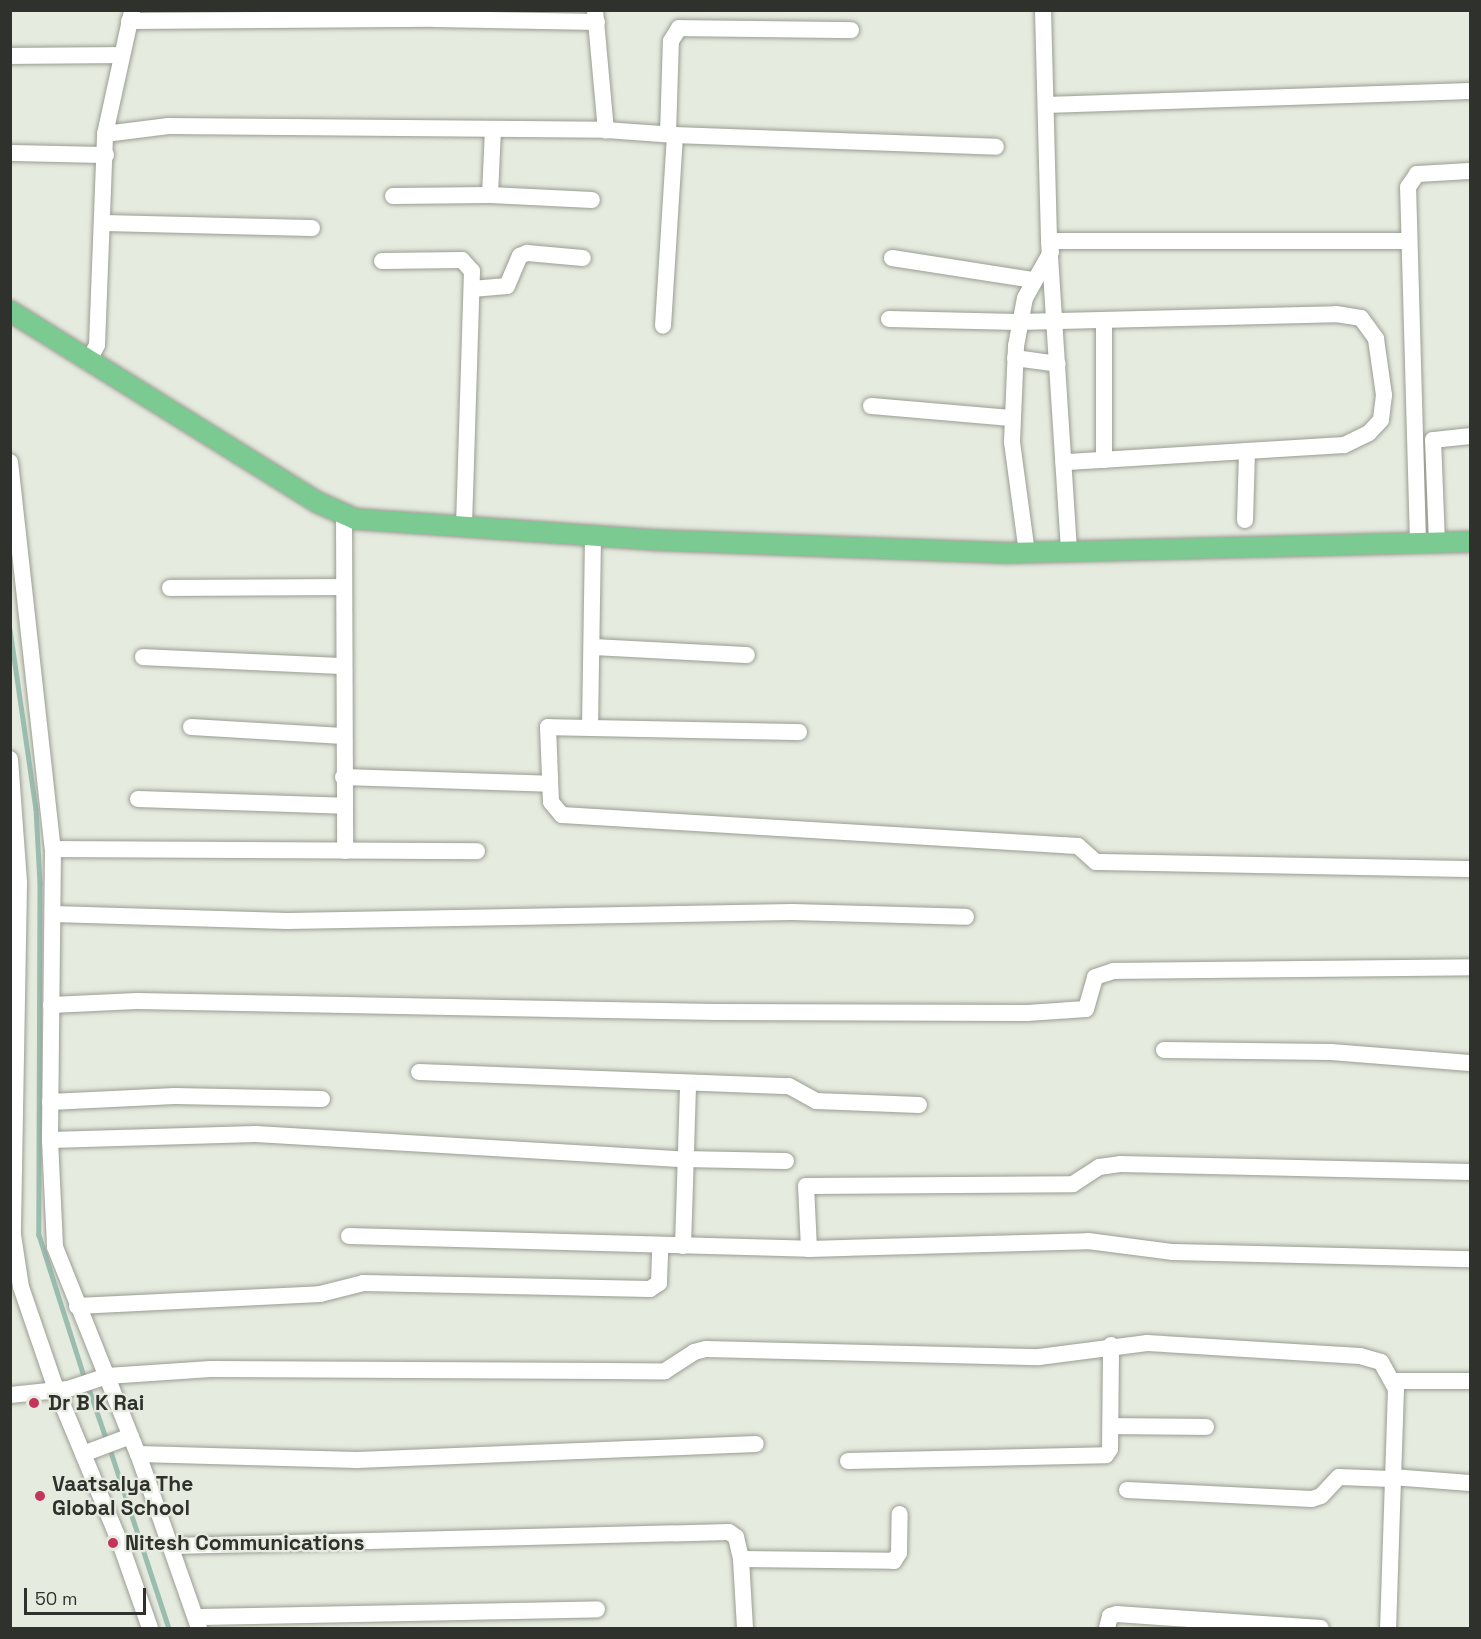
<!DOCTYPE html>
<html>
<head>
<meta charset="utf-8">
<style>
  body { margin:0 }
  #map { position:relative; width:1481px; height:1639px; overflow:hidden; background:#e6ebdf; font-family:"Space Grotesk",sans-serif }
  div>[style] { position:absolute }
  .stream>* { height:4.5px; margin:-2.25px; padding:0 2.25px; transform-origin:2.25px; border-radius:2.25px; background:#9abdb0 }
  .roads { filter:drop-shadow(0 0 2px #999d92) drop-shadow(0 0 2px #999d92) }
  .minor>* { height:16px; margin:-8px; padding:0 8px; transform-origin:8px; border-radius:8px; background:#fff }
  .major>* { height:20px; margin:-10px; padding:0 10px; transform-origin:10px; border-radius:10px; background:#7aca91 }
  .dots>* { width:16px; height:16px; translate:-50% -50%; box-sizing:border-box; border:3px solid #e6ebdf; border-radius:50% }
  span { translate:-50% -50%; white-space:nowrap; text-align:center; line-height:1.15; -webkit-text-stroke:4.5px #e6ebdf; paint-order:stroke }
  .poi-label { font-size:21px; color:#2f312c; font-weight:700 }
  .left { translate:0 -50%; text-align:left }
  .frame { position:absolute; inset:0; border:12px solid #2f312c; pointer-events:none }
  .scale { position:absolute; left:24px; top:1588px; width:122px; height:27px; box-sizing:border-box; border:3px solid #2f312c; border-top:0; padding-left:8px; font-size:18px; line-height:21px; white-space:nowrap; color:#2f312c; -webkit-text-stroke:4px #e6ebdf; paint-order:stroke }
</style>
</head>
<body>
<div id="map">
  <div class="stream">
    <i style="left:10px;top:629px;width:182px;rotate:81.8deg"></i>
    <i style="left:36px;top:809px;width:74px;rotate:86.9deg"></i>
    <i style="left:40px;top:883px;width:352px;rotate:90.2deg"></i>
    <i style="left:39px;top:1235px;width:151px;rotate:72.3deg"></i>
    <i style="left:88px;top:1386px;width:58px;rotate:70.9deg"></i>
    <i style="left:110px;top:1449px;width:188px;rotate:71.8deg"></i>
  </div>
  <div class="roads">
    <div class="minor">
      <i style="left:595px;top:10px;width:121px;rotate:84.8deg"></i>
      <i style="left:1043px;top:10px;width:231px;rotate:88.5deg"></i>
      <i style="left:1049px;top:241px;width:312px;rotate:86.3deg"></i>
      <i style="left:129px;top:21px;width:306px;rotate:-0.4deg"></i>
      <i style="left:435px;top:19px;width:162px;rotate:1.1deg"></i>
      <i style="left:10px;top:56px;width:111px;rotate:-0.5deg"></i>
      <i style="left:1046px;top:105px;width:424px;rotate:-1.9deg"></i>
      <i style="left:105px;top:134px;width:64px;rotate:-7.2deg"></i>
      <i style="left:168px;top:126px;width:438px;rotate:0.5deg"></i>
      <i style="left:606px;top:130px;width:69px;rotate:4.1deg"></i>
      <i style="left:675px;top:135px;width:191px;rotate:93.6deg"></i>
      <i style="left:668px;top:134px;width:93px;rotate:-88.2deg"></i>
      <i style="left:671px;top:41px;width:15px;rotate:-58deg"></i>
      <i style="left:679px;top:28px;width:172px;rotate:0.7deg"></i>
      <i style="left:675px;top:135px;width:321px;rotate:2.1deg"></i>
      <i style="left:10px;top:153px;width:96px;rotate:1.2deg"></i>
      <i style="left:490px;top:195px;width:66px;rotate:-87.4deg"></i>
      <i style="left:393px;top:196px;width:97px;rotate:-0.6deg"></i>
      <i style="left:490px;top:195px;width:102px;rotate:2.8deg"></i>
      <i style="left:102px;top:223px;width:210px;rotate:1.4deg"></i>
      <i style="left:1049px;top:241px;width:360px"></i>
      <i style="left:892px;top:258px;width:142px;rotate:8.9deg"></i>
      <i style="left:382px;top:261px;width:80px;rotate:-0.7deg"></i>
      <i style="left:462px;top:260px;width:15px;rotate:48deg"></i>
      <i style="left:472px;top:271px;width:257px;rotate:91.8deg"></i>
      <i style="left:472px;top:289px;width:35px;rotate:-5deg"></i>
      <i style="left:507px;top:286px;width:33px;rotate:-67deg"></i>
      <i style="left:520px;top:256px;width:8px;rotate:-23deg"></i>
      <i style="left:527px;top:253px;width:56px;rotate:5.1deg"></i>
      <i style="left:889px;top:319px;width:129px;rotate:1.3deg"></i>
      <i style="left:1018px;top:322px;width:318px;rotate:-1.4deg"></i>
      <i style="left:1336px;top:314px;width:25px;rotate:9deg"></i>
      <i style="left:1361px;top:318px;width:26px;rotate:54deg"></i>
      <i style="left:1376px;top:339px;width:57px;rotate:81.9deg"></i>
      <i style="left:1384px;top:395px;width:25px;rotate:97deg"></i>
      <i style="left:1381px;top:420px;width:18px;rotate:133deg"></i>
      <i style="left:1369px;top:433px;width:28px;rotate:154deg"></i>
      <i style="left:1344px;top:445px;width:281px;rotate:176.5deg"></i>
      <i style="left:1015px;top:358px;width:43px;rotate:7.9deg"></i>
      <i style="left:88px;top:362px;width:19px;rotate:-62deg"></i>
      <i style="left:97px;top:345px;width:211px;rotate:-87.8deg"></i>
      <i style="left:105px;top:134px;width:126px;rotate:-77.6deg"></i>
      <i style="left:871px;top:406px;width:141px;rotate:4.9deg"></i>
      <i style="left:1104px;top:460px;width:140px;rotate:-90deg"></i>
      <i style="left:10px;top:462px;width:389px;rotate:83.7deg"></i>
      <i style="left:53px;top:849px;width:291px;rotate:90.6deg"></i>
      <i style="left:50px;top:1140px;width:107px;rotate:87.3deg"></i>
      <i style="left:55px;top:1247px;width:223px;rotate:68.2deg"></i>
      <i style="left:138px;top:1454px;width:184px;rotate:70.7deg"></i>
      <i style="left:344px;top:514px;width:337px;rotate:89.8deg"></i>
      <i style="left:1245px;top:520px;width:69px;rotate:-88.3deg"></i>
      <i style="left:1418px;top:543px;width:356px;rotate:-91.6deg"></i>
      <i style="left:1408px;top:187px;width:16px;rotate:-55deg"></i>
      <i style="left:1417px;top:174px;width:53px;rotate:-3.2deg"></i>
      <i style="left:1437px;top:543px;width:103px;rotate:-92.2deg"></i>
      <i style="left:1433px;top:440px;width:37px;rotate:-6deg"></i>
      <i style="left:1027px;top:553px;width:112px;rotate:-97.7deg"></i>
      <i style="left:1012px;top:442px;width:96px;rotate:-87.6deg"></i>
      <i style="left:1016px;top:346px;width:49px;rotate:-79.4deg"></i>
      <i style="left:1025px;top:298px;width:53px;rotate:-60.5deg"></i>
      <i style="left:170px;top:588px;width:171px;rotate:-0.3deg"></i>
      <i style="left:592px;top:647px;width:155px;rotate:3deg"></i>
      <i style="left:143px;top:657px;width:201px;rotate:2.6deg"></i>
      <i style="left:191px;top:727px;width:153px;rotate:3.4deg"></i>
      <i style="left:590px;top:728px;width:192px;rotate:-89.1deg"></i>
      <i style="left:799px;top:732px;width:251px;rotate:-178.9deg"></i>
      <i style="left:548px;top:727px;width:75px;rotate:87.7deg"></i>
      <i style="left:551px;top:802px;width:17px;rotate:50deg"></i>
      <i style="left:562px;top:815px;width:517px;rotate:3.44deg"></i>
      <i style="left:1078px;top:846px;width:24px;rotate:42deg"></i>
      <i style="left:1096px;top:862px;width:374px;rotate:1.1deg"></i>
      <i style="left:10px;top:759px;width:124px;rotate:85.8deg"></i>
      <i style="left:19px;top:883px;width:352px;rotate:91deg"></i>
      <i style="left:13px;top:1235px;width:53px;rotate:81.3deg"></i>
      <i style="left:21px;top:1287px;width:108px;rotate:71.1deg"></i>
      <i style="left:56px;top:1389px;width:164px;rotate:67.4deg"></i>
      <i style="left:119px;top:1540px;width:93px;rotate:70.6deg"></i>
      <i style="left:343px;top:777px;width:206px;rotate:1.9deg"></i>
      <i style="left:138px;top:799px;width:206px;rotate:1.9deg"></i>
      <i style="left:53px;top:849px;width:424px;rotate:0.3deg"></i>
      <i style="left:53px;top:914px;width:234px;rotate:1.7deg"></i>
      <i style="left:287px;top:921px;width:505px;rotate:-1.02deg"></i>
      <i style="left:792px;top:912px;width:174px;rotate:1.6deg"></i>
      <i style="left:51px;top:1005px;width:86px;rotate:-2.7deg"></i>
      <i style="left:137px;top:1001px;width:579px;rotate:1.09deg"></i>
      <i style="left:716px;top:1012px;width:311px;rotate:0.2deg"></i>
      <i style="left:1027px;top:1013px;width:59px;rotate:-3.9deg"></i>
      <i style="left:1086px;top:1009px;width:33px;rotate:-74deg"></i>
      <i style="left:1095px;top:977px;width:19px;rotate:-18deg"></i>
      <i style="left:1113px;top:971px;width:357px;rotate:-0.6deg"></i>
      <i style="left:1164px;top:1050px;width:167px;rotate:0.7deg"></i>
      <i style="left:1331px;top:1052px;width:139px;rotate:4.5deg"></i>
      <i style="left:419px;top:1072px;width:370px;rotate:2.2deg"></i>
      <i style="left:789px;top:1086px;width:31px;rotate:29deg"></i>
      <i style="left:816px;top:1101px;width:103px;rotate:2.2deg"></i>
      <i style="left:50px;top:1102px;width:125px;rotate:-2.7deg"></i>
      <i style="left:175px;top:1096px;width:147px;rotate:1.2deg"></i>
      <i style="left:50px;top:1140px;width:206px;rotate:-1.7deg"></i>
      <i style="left:256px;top:1134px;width:428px;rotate:3.4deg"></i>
      <i style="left:683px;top:1159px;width:103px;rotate:1.1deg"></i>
      <i style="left:349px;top:1236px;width:460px;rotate:1.6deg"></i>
      <i style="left:809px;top:1249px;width:279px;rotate:-1.6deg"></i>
      <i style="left:1088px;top:1241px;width:86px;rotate:7.4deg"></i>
      <i style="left:1173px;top:1252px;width:297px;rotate:1.4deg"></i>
      <i style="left:683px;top:1246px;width:163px;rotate:-88.2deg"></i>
      <i style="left:809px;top:1249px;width:63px;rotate:-92.7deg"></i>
      <i style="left:806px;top:1186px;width:267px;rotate:-0.4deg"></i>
      <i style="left:1073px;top:1184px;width:31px;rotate:-33deg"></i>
      <i style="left:1099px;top:1167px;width:21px;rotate:-8deg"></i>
      <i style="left:1120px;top:1164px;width:350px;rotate:1.3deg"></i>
      <i style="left:77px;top:1306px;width:243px;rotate:-2.8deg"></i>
      <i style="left:320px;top:1294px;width:44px;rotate:-14.3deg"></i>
      <i style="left:363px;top:1283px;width:287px;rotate:1.2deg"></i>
      <i style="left:650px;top:1289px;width:11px;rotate:-34deg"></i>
      <i style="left:659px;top:1283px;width:38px;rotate:-88deg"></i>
      <i style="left:1393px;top:1381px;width:77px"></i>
      <i style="left:10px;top:1395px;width:58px;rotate:-5.9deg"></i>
      <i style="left:68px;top:1389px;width:41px;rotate:-18.4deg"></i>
      <i style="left:107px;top:1376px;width:104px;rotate:-3.9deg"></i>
      <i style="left:211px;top:1369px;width:454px;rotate:0.3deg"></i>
      <i style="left:665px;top:1371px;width:35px;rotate:-33deg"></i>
      <i style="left:694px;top:1352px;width:12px;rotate:-14deg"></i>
      <i style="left:706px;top:1349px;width:333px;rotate:1.4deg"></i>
      <i style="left:1039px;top:1357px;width:109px;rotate:-7.4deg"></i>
      <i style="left:1147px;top:1343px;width:213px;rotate:3.5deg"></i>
      <i style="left:1360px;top:1356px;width:22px;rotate:16deg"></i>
      <i style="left:1381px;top:1362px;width:31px;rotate:61deg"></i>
      <i style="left:1396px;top:1389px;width:239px;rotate:91.9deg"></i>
      <i style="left:1111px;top:1426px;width:95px;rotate:0.6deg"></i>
      <i style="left:83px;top:1454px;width:51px;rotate:-20.6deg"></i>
      <i style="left:138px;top:1454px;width:219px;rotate:1.6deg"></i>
      <i style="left:357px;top:1460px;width:399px;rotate:-2.3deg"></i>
      <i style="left:848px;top:1461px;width:258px;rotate:-1.3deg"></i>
      <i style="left:1106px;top:1455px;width:7px;rotate:-56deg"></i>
      <i style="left:1110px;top:1449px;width:104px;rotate:-89.4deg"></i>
      <i style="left:1392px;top:1477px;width:78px;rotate:4.4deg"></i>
      <i style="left:1127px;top:1490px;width:185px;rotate:2.8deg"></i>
      <i style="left:1312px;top:1499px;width:9px;rotate:-18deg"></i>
      <i style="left:1321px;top:1496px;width:26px;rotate:-47deg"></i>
      <i style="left:1339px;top:1477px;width:53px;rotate:2.2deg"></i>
      <i style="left:172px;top:1546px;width:557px;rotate:-1.44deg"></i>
      <i style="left:729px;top:1532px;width:9px;rotate:36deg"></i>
      <i style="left:736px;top:1537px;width:23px;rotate:77deg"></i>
      <i style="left:741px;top:1559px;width:69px;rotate:86.7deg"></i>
      <i style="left:741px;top:1559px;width:153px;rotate:0.7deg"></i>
      <i style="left:894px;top:1561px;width:9px;rotate:-58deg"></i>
      <i style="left:899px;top:1553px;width:39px;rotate:-89deg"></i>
      <i style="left:196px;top:1617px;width:401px;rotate:-1.1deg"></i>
      <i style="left:1107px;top:1628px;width:12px;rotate:-76deg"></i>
      <i style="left:1110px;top:1616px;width:7px;rotate:-16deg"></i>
      <i style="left:1117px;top:1614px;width:204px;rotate:3.9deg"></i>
    </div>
    <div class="major">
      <i style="left:10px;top:311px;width:362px;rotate:31.9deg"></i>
      <i style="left:317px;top:502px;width:42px;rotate:24.1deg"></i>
      <i style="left:355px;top:519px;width:299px;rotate:4deg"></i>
      <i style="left:653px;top:540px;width:354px;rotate:2.1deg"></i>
      <i style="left:1007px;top:553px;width:463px;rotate:-1.4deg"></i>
    </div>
  </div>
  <div class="dots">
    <i style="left:34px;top:1403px;background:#c4355e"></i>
    <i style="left:40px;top:1496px;background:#c4355e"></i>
    <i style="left:113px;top:1543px;background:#c4355e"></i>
  </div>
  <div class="poi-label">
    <span class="left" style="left:48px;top:1403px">Dr B K Rai</span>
    <span class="left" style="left:52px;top:1496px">Vaatsalya The<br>Global School</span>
    <span class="left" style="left:125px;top:1543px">Nitesh Communications</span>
  </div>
  <div class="frame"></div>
  <div class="scale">50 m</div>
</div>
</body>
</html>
